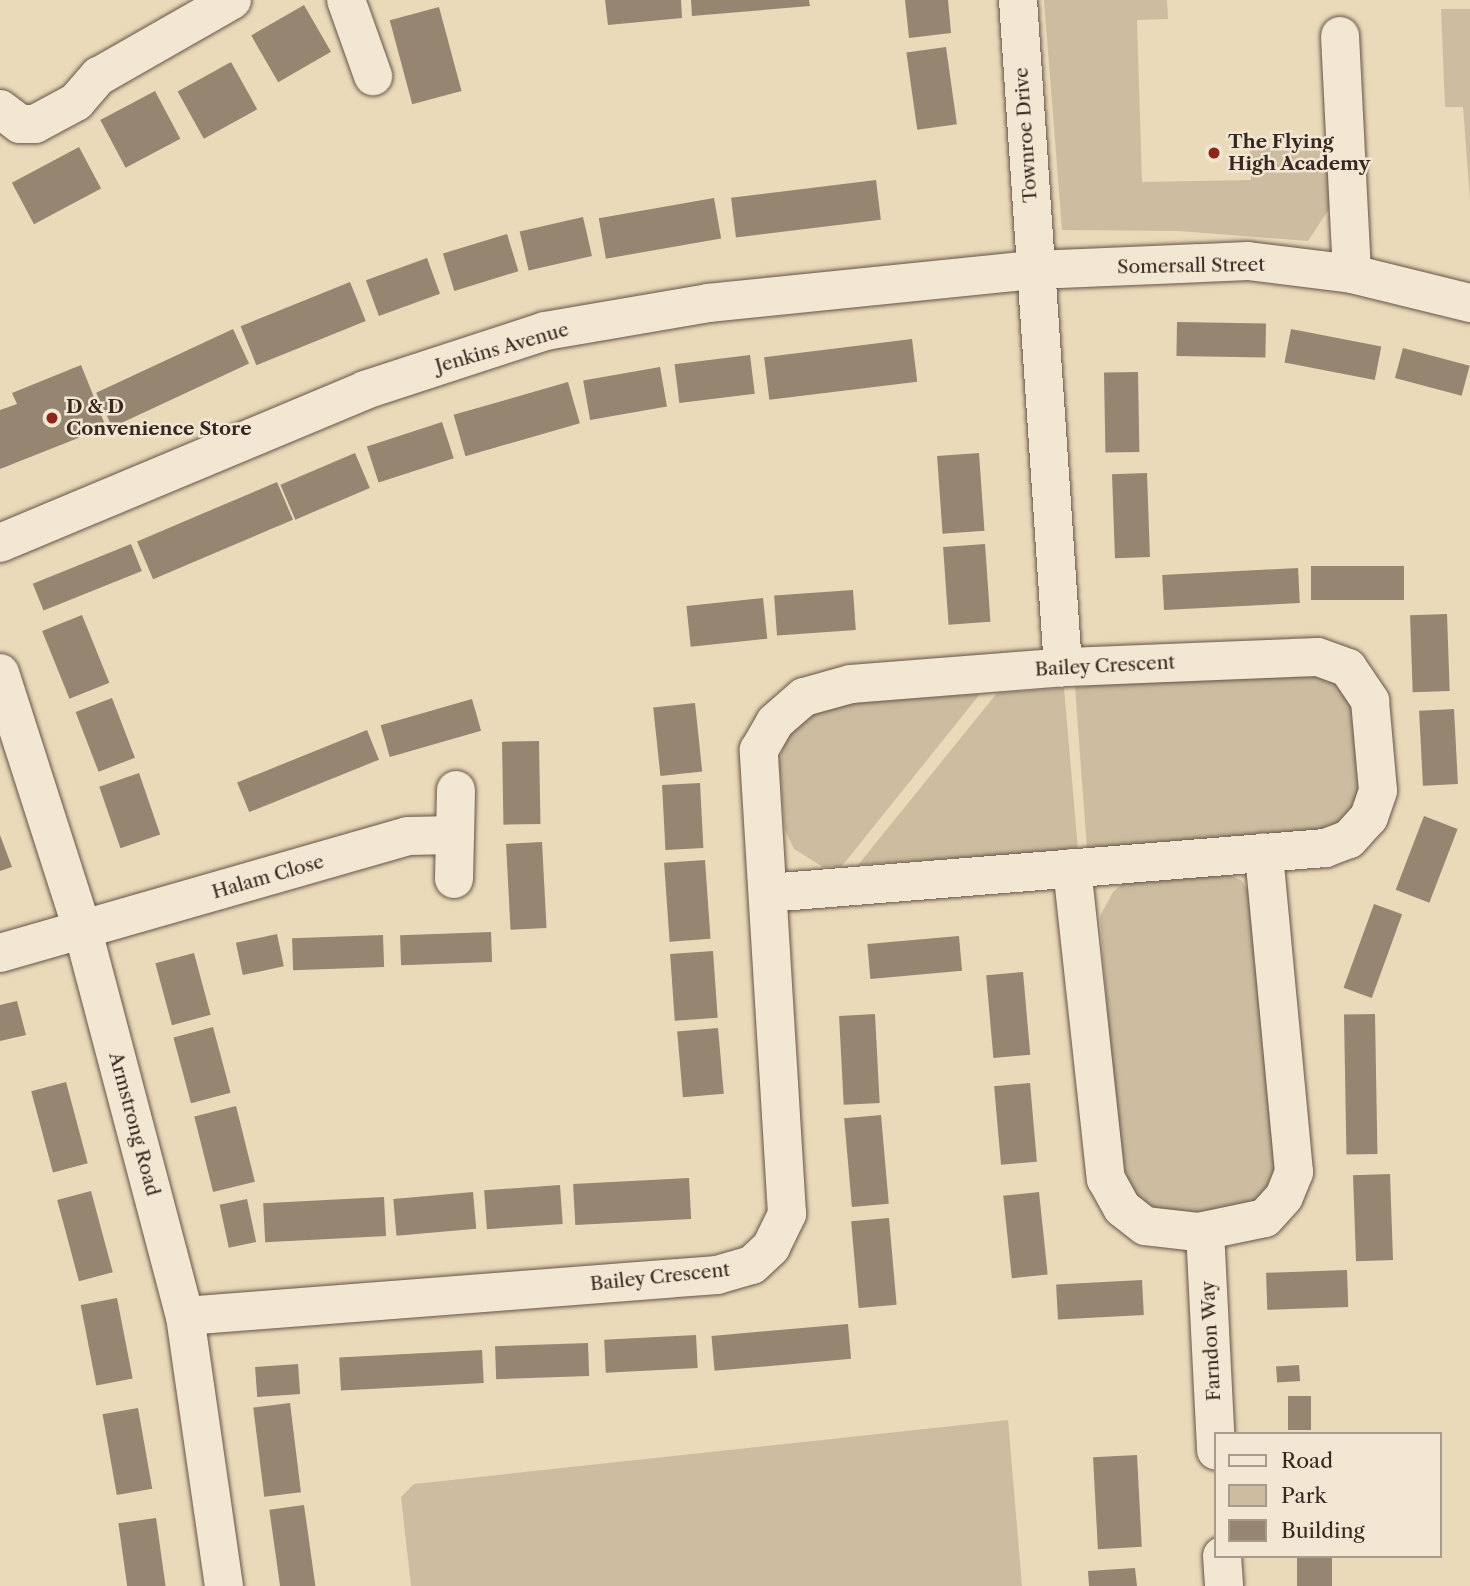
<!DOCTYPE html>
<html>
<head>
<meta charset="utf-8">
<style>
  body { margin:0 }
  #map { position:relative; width:1470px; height:1586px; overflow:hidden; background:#ebdab9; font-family:"Libre Caslon Text",serif }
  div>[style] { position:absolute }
  .green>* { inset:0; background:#cdbc9f }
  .building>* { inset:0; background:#958571; transform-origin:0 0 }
  .roads { filter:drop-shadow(0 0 2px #655448) drop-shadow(0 0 2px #655448) }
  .minor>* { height:38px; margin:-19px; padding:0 19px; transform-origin:19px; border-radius:19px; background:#f2e7d2 }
  .dots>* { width:19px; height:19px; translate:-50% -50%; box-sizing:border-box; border:4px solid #f2e7d2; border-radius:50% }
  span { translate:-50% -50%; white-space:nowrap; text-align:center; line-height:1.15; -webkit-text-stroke:5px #f2e7d2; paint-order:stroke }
  .street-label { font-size:19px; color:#382822 }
  .poi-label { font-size:19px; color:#382822; font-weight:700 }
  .left { translate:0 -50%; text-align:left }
  .legend { position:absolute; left:1214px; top:1432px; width:228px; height:126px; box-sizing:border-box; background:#f2e7d2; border:2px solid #a89b8c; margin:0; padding:9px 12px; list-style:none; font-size:21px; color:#382822 }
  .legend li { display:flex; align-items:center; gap:14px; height:35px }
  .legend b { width:35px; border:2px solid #a89b8c }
</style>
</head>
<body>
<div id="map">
  <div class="green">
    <i style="clip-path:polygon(1044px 0,1167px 0,1168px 19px,1137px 20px,1142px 182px,1251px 180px,1250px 148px,1334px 146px,1339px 194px,1308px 241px,1179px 231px,1062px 230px)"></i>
    <i style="clip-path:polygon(1441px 9px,1470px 9px,1470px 200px,1463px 107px,1445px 107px)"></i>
    <i style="clip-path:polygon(1319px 671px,1334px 677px,1357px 707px,1363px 791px,1354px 811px,1325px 833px,1087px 849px,1075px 687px)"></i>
    <i style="clip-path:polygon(1064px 688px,1078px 850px,858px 865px,997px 693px)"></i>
    <i style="clip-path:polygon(980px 694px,842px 866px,823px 867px,794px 849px,785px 830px,779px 762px,785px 740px,800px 721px,835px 704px)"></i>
    <i style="clip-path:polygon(1216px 870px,1241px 880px,1258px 904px,1278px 1170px,1265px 1193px,1241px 1210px,1166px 1213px,1139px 1203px,1120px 1171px,1100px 916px,1113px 892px,1131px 876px)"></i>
    <i style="clip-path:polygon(1008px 1420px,1022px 1586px,411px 1586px,401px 1497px,414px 1484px)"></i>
  </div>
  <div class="building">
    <i style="clip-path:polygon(605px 0,681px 0,682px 18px,608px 25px)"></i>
    <i style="clip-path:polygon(691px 0,809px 0,810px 6px,692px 16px)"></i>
    <i style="clip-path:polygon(905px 0,948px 0,951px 33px,909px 38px)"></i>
    <i style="left:304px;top:5px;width:54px;height:61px;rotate:60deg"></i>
    <i style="left:439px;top:7px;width:87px;height:51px;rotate:75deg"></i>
    <i style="left:946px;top:47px;width:78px;height:40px;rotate:82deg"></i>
    <i style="left:231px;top:62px;width:54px;height:61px;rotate:61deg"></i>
    <i style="left:155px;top:91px;width:54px;height:62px;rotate:62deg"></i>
    <i style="left:79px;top:147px;width:47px;height:76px;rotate:62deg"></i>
    <i style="left:876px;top:180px;width:40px;height:146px;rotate:83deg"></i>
    <i style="left:714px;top:198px;width:41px;height:117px;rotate:80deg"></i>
    <i style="left:583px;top:217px;width:40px;height:65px;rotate:77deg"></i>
    <i style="left:507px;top:234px;width:39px;height:67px;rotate:73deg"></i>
    <i style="left:427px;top:258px;width:38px;height:65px;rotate:70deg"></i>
    <i style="left:350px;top:282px;width:42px;height:118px;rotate:68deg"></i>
    <i style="left:1177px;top:322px;width:89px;height:34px;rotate:1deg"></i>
    <i style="left:233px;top:329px;width:38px;height:151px;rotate:65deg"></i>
    <i style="left:1291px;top:329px;width:92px;height:34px;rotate:11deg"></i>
    <i style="left:912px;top:339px;width:43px;height:149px;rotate:83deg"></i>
    <i style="left:1403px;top:348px;width:69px;height:31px;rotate:15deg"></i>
    <i style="left:750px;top:355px;width:39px;height:76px;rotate:83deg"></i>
    <i style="clip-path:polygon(81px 365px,106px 427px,0 469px,0 410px,17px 404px,12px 393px)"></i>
    <i style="left:660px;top:367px;width:40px;height:78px;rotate:80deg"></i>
    <i style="left:1138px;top:372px;width:80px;height:34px;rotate:89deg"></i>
    <i style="left:568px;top:382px;width:43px;height:119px;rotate:74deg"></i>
    <i style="left:442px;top:422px;width:38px;height:79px;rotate:72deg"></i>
    <i style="left:355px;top:453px;width:38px;height:81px;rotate:67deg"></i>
    <i style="left:979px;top:453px;width:78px;height:42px;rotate:86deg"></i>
    <i style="left:1147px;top:473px;width:84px;height:35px;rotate:88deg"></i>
    <i style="left:277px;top:482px;width:41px;height:152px;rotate:67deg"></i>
    <i style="left:131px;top:544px;width:29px;height:106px;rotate:68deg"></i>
    <i style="left:985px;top:544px;width:78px;height:42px;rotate:86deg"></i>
    <i style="left:1404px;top:566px;width:34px;height:93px;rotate:90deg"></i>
    <i style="left:1298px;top:568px;width:35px;height:136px;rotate:87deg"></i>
    <i style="left:853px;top:590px;width:40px;height:79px;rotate:86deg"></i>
    <i style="left:763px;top:598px;width:41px;height:77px;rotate:84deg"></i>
    <i style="left:1447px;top:614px;width:77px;height:37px;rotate:88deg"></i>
    <i style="left:82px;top:615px;width:73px;height:43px;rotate:68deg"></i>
    <i style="left:112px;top:698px;width:64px;height:39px;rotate:69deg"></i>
    <i style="left:472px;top:699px;width:33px;height:95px;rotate:74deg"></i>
    <i style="left:695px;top:703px;width:69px;height:42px;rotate:84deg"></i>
    <i style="left:1454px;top:709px;width:75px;height:35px;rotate:87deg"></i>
    <i style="left:367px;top:730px;width:32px;height:140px;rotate:68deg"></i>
    <i style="left:539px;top:741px;width:83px;height:37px;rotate:89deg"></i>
    <i style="left:139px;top:773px;width:65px;height:42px;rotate:71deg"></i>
    <i style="left:700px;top:783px;width:65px;height:38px;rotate:87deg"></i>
    <i style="left:1424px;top:816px;width:36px;height:79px;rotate:21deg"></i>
    <i style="clip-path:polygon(0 835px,12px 867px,0 871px)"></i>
    <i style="left:542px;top:842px;width:86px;height:36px;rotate:87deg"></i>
    <i style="left:705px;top:860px;width:79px;height:41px;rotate:86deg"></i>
    <i style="left:1374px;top:904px;width:30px;height:89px;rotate:20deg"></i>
    <i style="left:491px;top:932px;width:30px;height:91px;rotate:88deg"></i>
    <i style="left:277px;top:934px;width:33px;height:42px;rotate:78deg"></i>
    <i style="left:383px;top:935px;width:32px;height:91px;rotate:88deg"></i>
    <i style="left:959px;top:936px;width:35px;height:92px;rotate:85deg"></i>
    <i style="left:713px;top:951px;width:67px;height:43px;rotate:86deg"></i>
    <i style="left:194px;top:953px;width:64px;height:40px;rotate:75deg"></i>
    <i style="left:1023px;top:972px;width:83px;height:37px;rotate:85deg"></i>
    <i style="clip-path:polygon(17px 1001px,26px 1035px,0 1041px,0 1005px)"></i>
    <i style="left:875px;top:1014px;width:89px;height:36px;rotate:87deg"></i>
    <i style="left:1375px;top:1014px;width:140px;height:31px;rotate:89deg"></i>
    <i style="left:213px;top:1027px;width:68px;height:41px;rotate:75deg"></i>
    <i style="left:718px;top:1028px;width:66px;height:41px;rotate:85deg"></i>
    <i style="left:66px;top:1082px;width:84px;height:36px;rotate:75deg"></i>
    <i style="left:1030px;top:1083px;width:79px;height:36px;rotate:85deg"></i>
    <i style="left:236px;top:1106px;width:78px;height:43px;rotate:76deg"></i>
    <i style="left:881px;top:1115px;width:89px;height:37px;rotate:85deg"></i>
    <i style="left:1390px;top:1174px;width:86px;height:37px;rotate:88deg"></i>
    <i style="left:689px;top:1178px;width:41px;height:116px;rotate:87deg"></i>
    <i style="left:560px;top:1185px;width:39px;height:76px;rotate:86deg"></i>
    <i style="left:91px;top:1191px;width:84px;height:35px;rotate:75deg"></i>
    <i style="left:473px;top:1192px;width:37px;height:80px;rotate:85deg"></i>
    <i style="left:1039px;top:1192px;width:83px;height:36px;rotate:84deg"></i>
    <i style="left:384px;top:1197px;width:39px;height:121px;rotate:87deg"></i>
    <i style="left:247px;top:1199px;width:44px;height:28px;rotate:78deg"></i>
    <i style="left:889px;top:1218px;width:87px;height:38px;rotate:85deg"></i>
    <i style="left:1347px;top:1270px;width:37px;height:81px;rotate:88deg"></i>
    <i style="left:1142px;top:1280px;width:35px;height:86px;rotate:87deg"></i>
    <i style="left:117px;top:1298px;width:82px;height:37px;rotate:79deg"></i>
    <i style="left:848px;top:1324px;width:35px;height:137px;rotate:85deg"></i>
    <i style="left:696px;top:1335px;width:33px;height:92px;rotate:87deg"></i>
    <i style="left:588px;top:1343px;width:33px;height:93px;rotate:88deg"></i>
    <i style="left:482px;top:1350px;width:33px;height:143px;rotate:87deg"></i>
    <i style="left:298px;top:1364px;width:30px;height:43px;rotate:86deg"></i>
    <i style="left:1299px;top:1365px;width:16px;height:23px;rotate:86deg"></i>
    <i style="left:1288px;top:1396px;width:23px;height:34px"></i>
    <i style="left:290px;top:1403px;width:90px;height:37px;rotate:83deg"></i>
    <i style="left:138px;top:1408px;width:82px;height:36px;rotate:80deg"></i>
    <i style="left:1137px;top:1455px;width:92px;height:44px;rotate:87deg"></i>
    <i style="left:304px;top:1505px;width:82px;height:35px;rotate:82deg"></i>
    <i style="left:156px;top:1518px;width:69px;height:38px;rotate:82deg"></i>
    <i style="left:1297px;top:1556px;width:35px;height:30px"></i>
    <i style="clip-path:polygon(1135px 1568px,1137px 1586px,1089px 1586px,1088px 1571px)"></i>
  </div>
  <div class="roads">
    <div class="minor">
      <i style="left:346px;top:0;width:81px;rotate:70.4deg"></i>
      <i style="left:1018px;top:0;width:669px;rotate:86.14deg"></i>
      <i style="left:1340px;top:36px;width:238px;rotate:87.1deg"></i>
      <i style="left:0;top:109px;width:25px;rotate:37deg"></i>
      <i style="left:20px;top:124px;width:15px"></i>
      <i style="left:35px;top:124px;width:47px;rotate:-28.2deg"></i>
      <i style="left:76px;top:102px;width:35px;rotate:-49deg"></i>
      <i style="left:99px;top:76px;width:153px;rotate:-29.7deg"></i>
      <i style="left:0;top:543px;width:396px;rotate:-22.7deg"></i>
      <i style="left:365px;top:390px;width:189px;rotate:-18.1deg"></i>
      <i style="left:545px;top:331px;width:165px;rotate:-9.7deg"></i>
      <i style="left:708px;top:303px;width:329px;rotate:-5.8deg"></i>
      <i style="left:1035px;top:270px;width:213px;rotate:-2.4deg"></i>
      <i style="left:1248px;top:261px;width:105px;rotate:7.1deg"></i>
      <i style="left:1352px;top:274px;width:122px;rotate:13.8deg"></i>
      <i style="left:0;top:673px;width:271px;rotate:72.2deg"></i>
      <i style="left:83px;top:931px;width:398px;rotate:75.2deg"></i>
      <i style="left:185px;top:1316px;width:273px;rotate:81.8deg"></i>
      <i style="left:1072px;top:868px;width:313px;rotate:83.8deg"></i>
      <i style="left:1106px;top:1179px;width:33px;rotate:61deg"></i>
      <i style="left:1122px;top:1208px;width:29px;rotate:38deg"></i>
      <i style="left:1145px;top:1226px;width:53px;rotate:6.5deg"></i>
      <i style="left:1198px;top:1232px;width:68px;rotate:-11.8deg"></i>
      <i style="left:1265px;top:1218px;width:28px;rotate:-48deg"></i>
      <i style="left:1284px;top:1197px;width:27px;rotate:-68deg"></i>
      <i style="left:1294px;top:1172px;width:321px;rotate:-95.4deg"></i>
      <i style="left:454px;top:879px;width:89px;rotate:-88.7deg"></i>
      <i style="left:0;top:953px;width:424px;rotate:-16deg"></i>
      <i style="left:408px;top:836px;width:47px;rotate:-1.2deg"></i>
      <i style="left:1205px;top:1231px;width:220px;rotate:87.1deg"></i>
      <i style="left:185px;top:1316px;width:534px;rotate:-4.41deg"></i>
      <i style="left:717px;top:1275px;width:36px;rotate:-16deg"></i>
      <i style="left:752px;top:1265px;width:26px;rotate:-43deg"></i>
      <i style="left:771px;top:1247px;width:37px;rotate:-64deg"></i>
      <i style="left:787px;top:1214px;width:465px;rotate:-93.5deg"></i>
      <i style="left:759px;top:750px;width:32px;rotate:-60deg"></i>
      <i style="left:775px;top:722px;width:38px;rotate:-41deg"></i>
      <i style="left:804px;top:697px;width:49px;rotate:-15.5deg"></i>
      <i style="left:851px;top:684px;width:218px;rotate:-4.5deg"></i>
      <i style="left:1068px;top:667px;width:250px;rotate:-2.3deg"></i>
      <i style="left:1318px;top:657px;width:32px;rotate:20deg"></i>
      <i style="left:1348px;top:668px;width:40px;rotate:56deg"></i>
      <i style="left:1370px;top:701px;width:90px;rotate:84.9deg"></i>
      <i style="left:1378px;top:791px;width:28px;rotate:109deg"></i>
      <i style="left:1369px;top:817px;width:30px;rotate:132deg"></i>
      <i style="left:1349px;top:839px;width:26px;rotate:159deg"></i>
      <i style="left:1325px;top:848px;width:559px;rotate:175.38deg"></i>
      <i style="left:1222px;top:1556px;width:30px;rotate:86deg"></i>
    </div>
  </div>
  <div class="dots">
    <i style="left:1214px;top:153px;background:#8f2418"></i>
    <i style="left:52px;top:418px;background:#8f2418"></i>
  </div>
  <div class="street-label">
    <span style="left:1026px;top:135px;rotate:-94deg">Townroe Drive</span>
    <span style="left:1191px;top:266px;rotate:-1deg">Somersall Street</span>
    <span style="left:502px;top:348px;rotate:-16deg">Jenkins Avenue</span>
    <span style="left:1105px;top:666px;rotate:-3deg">Bailey Crescent</span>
    <span style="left:268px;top:877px;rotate:-16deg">Halam Close</span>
    <span style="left:134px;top:1124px;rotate:75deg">Armstrong Road</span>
    <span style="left:660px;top:1277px;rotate:-6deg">Bailey Crescent</span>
    <span style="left:1211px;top:1341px;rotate:-93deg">Farndon Way</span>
  </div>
  <div class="poi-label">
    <span class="left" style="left:1228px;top:153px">The Flying<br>High Academy</span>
    <span class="left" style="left:66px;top:418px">D &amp; D<br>Convenience Store</span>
  </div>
  <ul class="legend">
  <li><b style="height:9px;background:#f2e7d2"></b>Road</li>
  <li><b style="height:19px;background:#cdbc9f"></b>Park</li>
  <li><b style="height:19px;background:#958571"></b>Building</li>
  </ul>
</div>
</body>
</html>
